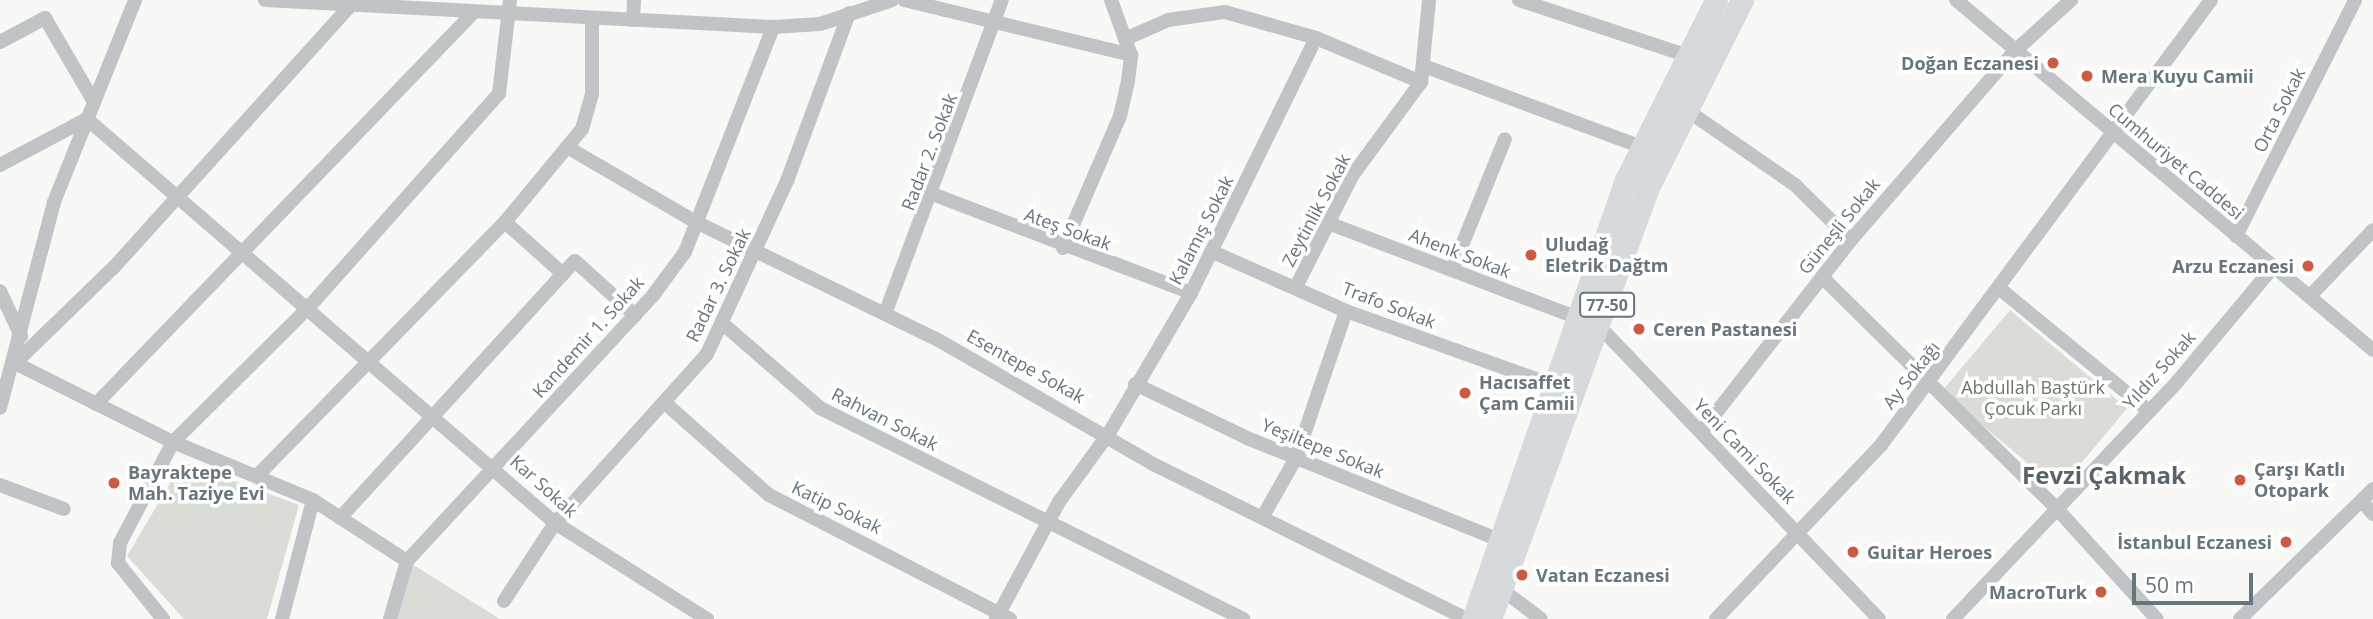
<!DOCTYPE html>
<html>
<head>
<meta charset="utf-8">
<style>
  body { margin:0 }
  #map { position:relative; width:2373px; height:619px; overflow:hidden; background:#f8f8f6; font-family:"Open Sans",sans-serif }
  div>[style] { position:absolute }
  .green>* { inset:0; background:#d9ddd6; transform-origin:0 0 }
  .street>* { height:14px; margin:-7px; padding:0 7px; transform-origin:7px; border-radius:7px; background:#c0c4c7 }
  .primary>* { height:23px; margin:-11.5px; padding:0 11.5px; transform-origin:11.5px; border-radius:11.5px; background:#d6dadd }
  .dots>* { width:19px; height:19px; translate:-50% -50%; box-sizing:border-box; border:4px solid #fff; border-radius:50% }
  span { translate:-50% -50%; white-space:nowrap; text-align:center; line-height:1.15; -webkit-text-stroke:7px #fff; paint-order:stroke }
  .shield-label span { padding:2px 5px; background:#fff; border:2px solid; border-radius:5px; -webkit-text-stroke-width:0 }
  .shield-label { font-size:16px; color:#66757e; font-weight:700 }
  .poi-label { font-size:18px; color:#66757e; font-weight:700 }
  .right { translate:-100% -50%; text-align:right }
  .left { translate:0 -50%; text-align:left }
  .street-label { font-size:18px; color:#66757e }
  .park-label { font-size:18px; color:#697765 }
  .district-label { font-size:24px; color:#58636a; font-weight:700 }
  .scale { position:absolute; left:2132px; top:573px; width:121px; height:32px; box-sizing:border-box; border:4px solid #66757e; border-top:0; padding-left:9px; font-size:21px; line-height:24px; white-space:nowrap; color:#66757e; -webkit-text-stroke:5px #fff; paint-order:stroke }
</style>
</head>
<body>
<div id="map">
  <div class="green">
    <i style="left:2010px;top:310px;width:153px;height:106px;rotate:40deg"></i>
    <i style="clip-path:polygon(183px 462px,299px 505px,267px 619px,184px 619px,127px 556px)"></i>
    <i style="clip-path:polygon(407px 561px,500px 619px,390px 619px)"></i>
  </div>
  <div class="street">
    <i style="left:265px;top:0;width:509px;rotate:3.04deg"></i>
    <i style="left:773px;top:27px;width:47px;rotate:-3.7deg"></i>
    <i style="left:820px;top:24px;width:76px;rotate:-18.4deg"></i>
    <i style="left:904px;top:0;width:234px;rotate:13.6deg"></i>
    <i style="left:1519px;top:0;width:178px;rotate:18.3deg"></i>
    <i style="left:1956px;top:0;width:544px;rotate:40.01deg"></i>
    <i style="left:350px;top:6px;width:353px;rotate:132.1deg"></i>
    <i style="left:113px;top:268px;width:136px;rotate:135.9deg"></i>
    <i style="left:15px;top:363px;width:177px;rotate:26.6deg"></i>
    <i style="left:173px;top:442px;width:152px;rotate:22.5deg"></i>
    <i style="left:313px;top:500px;width:112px;rotate:33deg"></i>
    <i style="left:633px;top:20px;width:20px;rotate:-87deg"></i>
    <i style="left:1125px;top:39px;width:47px;rotate:-23.8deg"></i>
    <i style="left:1168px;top:20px;width:58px;rotate:-8deg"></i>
    <i style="left:1225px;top:12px;width:95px;rotate:15.9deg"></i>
    <i style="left:1316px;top:38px;width:114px;rotate:22.7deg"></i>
    <i style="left:0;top:42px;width:51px;rotate:-28.1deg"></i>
    <i style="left:45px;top:18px;width:97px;rotate:59.7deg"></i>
    <i style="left:1424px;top:66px;width:233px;rotate:20.4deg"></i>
    <i style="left:1685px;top:109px;width:134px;rotate:34.6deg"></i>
    <i style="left:1795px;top:185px;width:78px;rotate:44.5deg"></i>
    <i style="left:567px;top:147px;width:149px;rotate:30.2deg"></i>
    <i style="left:696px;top:222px;width:271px;rotate:26deg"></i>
    <i style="left:940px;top:341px;width:246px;rotate:30deg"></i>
    <i style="left:1153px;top:464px;width:349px;rotate:26.3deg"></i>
    <i style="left:0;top:165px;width:98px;rotate:-27.9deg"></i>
    <i style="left:87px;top:119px;width:618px;rotate:40.8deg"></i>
    <i style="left:555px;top:523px;width:180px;rotate:32.3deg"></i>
    <i style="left:935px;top:195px;width:274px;rotate:20.9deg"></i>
    <i style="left:505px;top:222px;width:78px;rotate:41.9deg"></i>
    <i style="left:1328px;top:223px;width:290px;rotate:20.8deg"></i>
    <i style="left:1599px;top:326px;width:405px;rotate:46.3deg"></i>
    <i style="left:2236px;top:236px;width:264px;rotate:-63.2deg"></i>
    <i style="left:1063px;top:248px;width:144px;rotate:-66.6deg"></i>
    <i style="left:1120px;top:116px;width:36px;rotate:-77deg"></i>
    <i style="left:1128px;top:81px;width:26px;rotate:-83deg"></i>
    <i style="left:1131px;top:55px;width:59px;rotate:-110deg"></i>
    <i style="left:1213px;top:252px;width:145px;rotate:23.9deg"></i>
    <i style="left:1346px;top:311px;width:223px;rotate:19.7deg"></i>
    <i style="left:1452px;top:270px;width:141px;rotate:-68deg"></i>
    <i style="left:1822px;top:277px;width:332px;rotate:44.6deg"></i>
    <i style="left:2058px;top:510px;width:147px;rotate:47.8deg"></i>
    <i style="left:1296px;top:287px;width:124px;rotate:-63.2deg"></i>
    <i style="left:1352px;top:176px;width:117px;rotate:-53.7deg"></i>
    <i style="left:1421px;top:82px;width:82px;rotate:-84.4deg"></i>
    <i style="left:2000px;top:289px;width:193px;rotate:39.3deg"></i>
    <i style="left:0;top:291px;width:50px;rotate:65deg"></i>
    <i style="left:2310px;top:296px;width:91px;rotate:-46.3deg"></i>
    <i style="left:885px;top:314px;width:335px;rotate:-69.6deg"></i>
    <i style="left:722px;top:323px;width:130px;rotate:40.9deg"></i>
    <i style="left:820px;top:408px;width:473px;rotate:26.5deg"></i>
    <i style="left:1135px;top:384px;width:124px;rotate:25.7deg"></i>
    <i style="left:1247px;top:438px;width:273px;rotate:22deg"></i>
    <i style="left:665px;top:403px;width:139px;rotate:41.5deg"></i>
    <i style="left:769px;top:495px;width:271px;rotate:27.2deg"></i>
    <i style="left:96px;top:404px;width:545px;rotate:-46.04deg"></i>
    <i style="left:0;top:408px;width:213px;rotate:-75.3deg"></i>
    <i style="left:54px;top:202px;width:218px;rotate:-68.1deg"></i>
    <i style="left:1701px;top:432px;width:244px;rotate:-52deg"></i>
    <i style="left:1851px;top:240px;width:250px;rotate:-49.1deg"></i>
    <i style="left:2015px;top:51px;width:76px;rotate:-42.3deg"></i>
    <i style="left:257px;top:476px;width:355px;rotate:-45.7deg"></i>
    <i style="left:505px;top:222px;width:121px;rotate:-50.4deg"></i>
    <i style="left:582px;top:129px;width:36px;rotate:-74deg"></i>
    <i style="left:592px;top:94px;width:76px;rotate:-90deg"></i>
    <i style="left:0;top:485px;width:68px;rotate:20.6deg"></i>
    <i style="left:2362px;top:501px;width:17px;rotate:50deg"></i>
    <i style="left:340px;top:518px;width:348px;rotate:-47.6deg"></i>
    <i style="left:575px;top:261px;width:81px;rotate:42deg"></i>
    <i style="left:1262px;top:518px;width:69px;rotate:-60.5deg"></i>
    <i style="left:1296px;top:458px;width:155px;rotate:-71.2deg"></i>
    <i style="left:1500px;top:588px;width:51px;rotate:37.1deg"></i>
    <i style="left:504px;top:601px;width:93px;rotate:-56.8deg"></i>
    <i style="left:555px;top:523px;width:227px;rotate:-48deg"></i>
    <i style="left:707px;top:354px;width:191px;rotate:-65.2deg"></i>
    <i style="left:787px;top:181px;width:179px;rotate:-69.7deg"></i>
    <i style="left:163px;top:619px;width:72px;rotate:-128.8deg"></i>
    <i style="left:118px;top:563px;width:20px;rotate:-84deg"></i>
    <i style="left:120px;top:543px;width:114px;rotate:-62.3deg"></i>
    <i style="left:173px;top:442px;width:190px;rotate:-44.8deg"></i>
    <i style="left:308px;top:308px;width:287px;rotate:-48.3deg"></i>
    <i style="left:499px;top:94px;width:95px;rotate:-83.3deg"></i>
    <i style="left:282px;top:619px;width:123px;rotate:-75.4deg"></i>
    <i style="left:390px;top:619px;width:60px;rotate:-73.7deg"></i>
    <i style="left:407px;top:561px;width:364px;rotate:-47.2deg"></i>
    <i style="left:654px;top:294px;width:52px;rotate:-53.6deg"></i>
    <i style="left:685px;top:252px;width:242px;rotate:-68.6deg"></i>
    <i style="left:996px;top:619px;width:133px;rotate:-61.7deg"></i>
    <i style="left:1059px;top:502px;width:85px;rotate:-54.1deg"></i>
    <i style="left:1109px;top:433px;width:162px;rotate:-59.6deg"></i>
    <i style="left:1191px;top:293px;width:284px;rotate:-63.9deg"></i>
    <i style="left:1716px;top:619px;width:240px;rotate:-46.5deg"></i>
    <i style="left:1881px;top:445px;width:554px;rotate:-53.44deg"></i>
    <i style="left:1953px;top:619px;width:326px;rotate:-46.6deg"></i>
    <i style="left:2177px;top:382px;width:151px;rotate:-50.1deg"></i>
    <i style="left:2240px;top:619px;width:186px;rotate:-44.3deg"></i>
  </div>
  <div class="primary">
    <i style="left:1473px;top:619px;width:465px;rotate:-70.8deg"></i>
    <i style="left:1626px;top:180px;width:201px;rotate:-63.4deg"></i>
    <i style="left:1490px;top:619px;width:458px;rotate:-69.9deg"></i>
    <i style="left:1647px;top:189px;width:212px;rotate:-63.3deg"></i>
  </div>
  <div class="dots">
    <i style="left:2053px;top:63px;background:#d0583f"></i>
    <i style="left:2087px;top:76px;background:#d0583f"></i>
    <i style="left:1531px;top:255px;background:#d0583f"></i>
    <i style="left:2308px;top:266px;background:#d0583f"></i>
    <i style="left:1639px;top:329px;background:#d0583f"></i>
    <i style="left:1465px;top:393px;background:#d0583f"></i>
    <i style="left:2240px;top:480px;background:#d0583f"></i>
    <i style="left:114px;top:483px;background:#d0583f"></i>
    <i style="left:2286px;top:542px;background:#d0583f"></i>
    <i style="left:1853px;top:552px;background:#d0583f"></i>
    <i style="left:1522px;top:575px;background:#d0583f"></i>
    <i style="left:2101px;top:592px;background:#d0583f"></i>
  </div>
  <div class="shield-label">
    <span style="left:1607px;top:305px">77-50</span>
  </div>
  <div class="poi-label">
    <span class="right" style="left:2039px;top:63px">Doğan Eczanesi</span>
    <span class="left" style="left:2101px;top:76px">Mera Kuyu Camii</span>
    <span class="left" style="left:1545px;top:255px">Uludağ<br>Eletrik Dağtm</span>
    <span class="right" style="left:2294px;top:266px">Arzu Eczanesi</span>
    <span class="left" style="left:1653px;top:329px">Ceren Pastanesi</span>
    <span class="left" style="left:1479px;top:393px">Hacısaffet<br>Çam Camii</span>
    <span class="left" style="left:2254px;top:480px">Çarşı Katlı<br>Otopark</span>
    <span class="left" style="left:128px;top:483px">Bayraktepe<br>Mah. Taziye Evi</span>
    <span class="right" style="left:2272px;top:542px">İstanbul Eczanesi</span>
    <span class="left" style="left:1867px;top:552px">Guitar Heroes</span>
    <span class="left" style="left:1536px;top:575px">Vatan Eczanesi</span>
    <span class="right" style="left:2087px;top:592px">MacroTurk</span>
  </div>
  <div class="street-label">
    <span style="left:2279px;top:110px;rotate:-63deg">Orta Sokak</span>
    <span style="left:929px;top:152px;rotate:-69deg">Radar 2. Sokak</span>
    <span style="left:2176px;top:161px;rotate:40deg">Cumhuriyet Caddesi</span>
    <span style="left:1316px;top:210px;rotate:-62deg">Zeytinlik Sokak</span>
    <span style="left:1839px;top:226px;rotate:-51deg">Güneşli Sokak</span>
    <span style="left:1068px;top:229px;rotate:20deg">Ateş Sokak</span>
    <span style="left:1201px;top:230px;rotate:-63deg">Kalamış Sokak</span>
    <span style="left:1460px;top:253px;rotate:21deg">Ahenk Sokak</span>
    <span style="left:718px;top:285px;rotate:-64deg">Radar 3. Sokak</span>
    <span style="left:1389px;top:305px;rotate:21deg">Trafo Sokak</span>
    <span style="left:588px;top:337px;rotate:-48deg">Kandemir 1. Sokak</span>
    <span style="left:1026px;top:366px;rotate:29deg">Esentepe Sokak</span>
    <span style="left:2159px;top:370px;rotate:-48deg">Yıldız Sokak</span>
    <span style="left:1911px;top:375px;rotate:-52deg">Ay Sokağı</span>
    <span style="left:885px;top:419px;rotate:27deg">Rahvan Sokak</span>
    <span style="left:1323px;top:448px;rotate:22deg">Yeşiltepe Sokak</span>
    <span style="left:1745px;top:451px;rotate:46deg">Yeni Cami Sokak</span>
    <span style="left:544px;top:486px;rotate:42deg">Kar Sokak</span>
    <span style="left:837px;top:507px;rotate:26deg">Katip Sokak</span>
  </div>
  <div class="park-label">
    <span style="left:2033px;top:398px">Abdullah Baştürk<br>Çocuk Parkı</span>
  </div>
  <div class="district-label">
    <span style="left:2104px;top:475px">Fevzi Çakmak</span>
  </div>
  <div class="scale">50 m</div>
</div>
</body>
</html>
